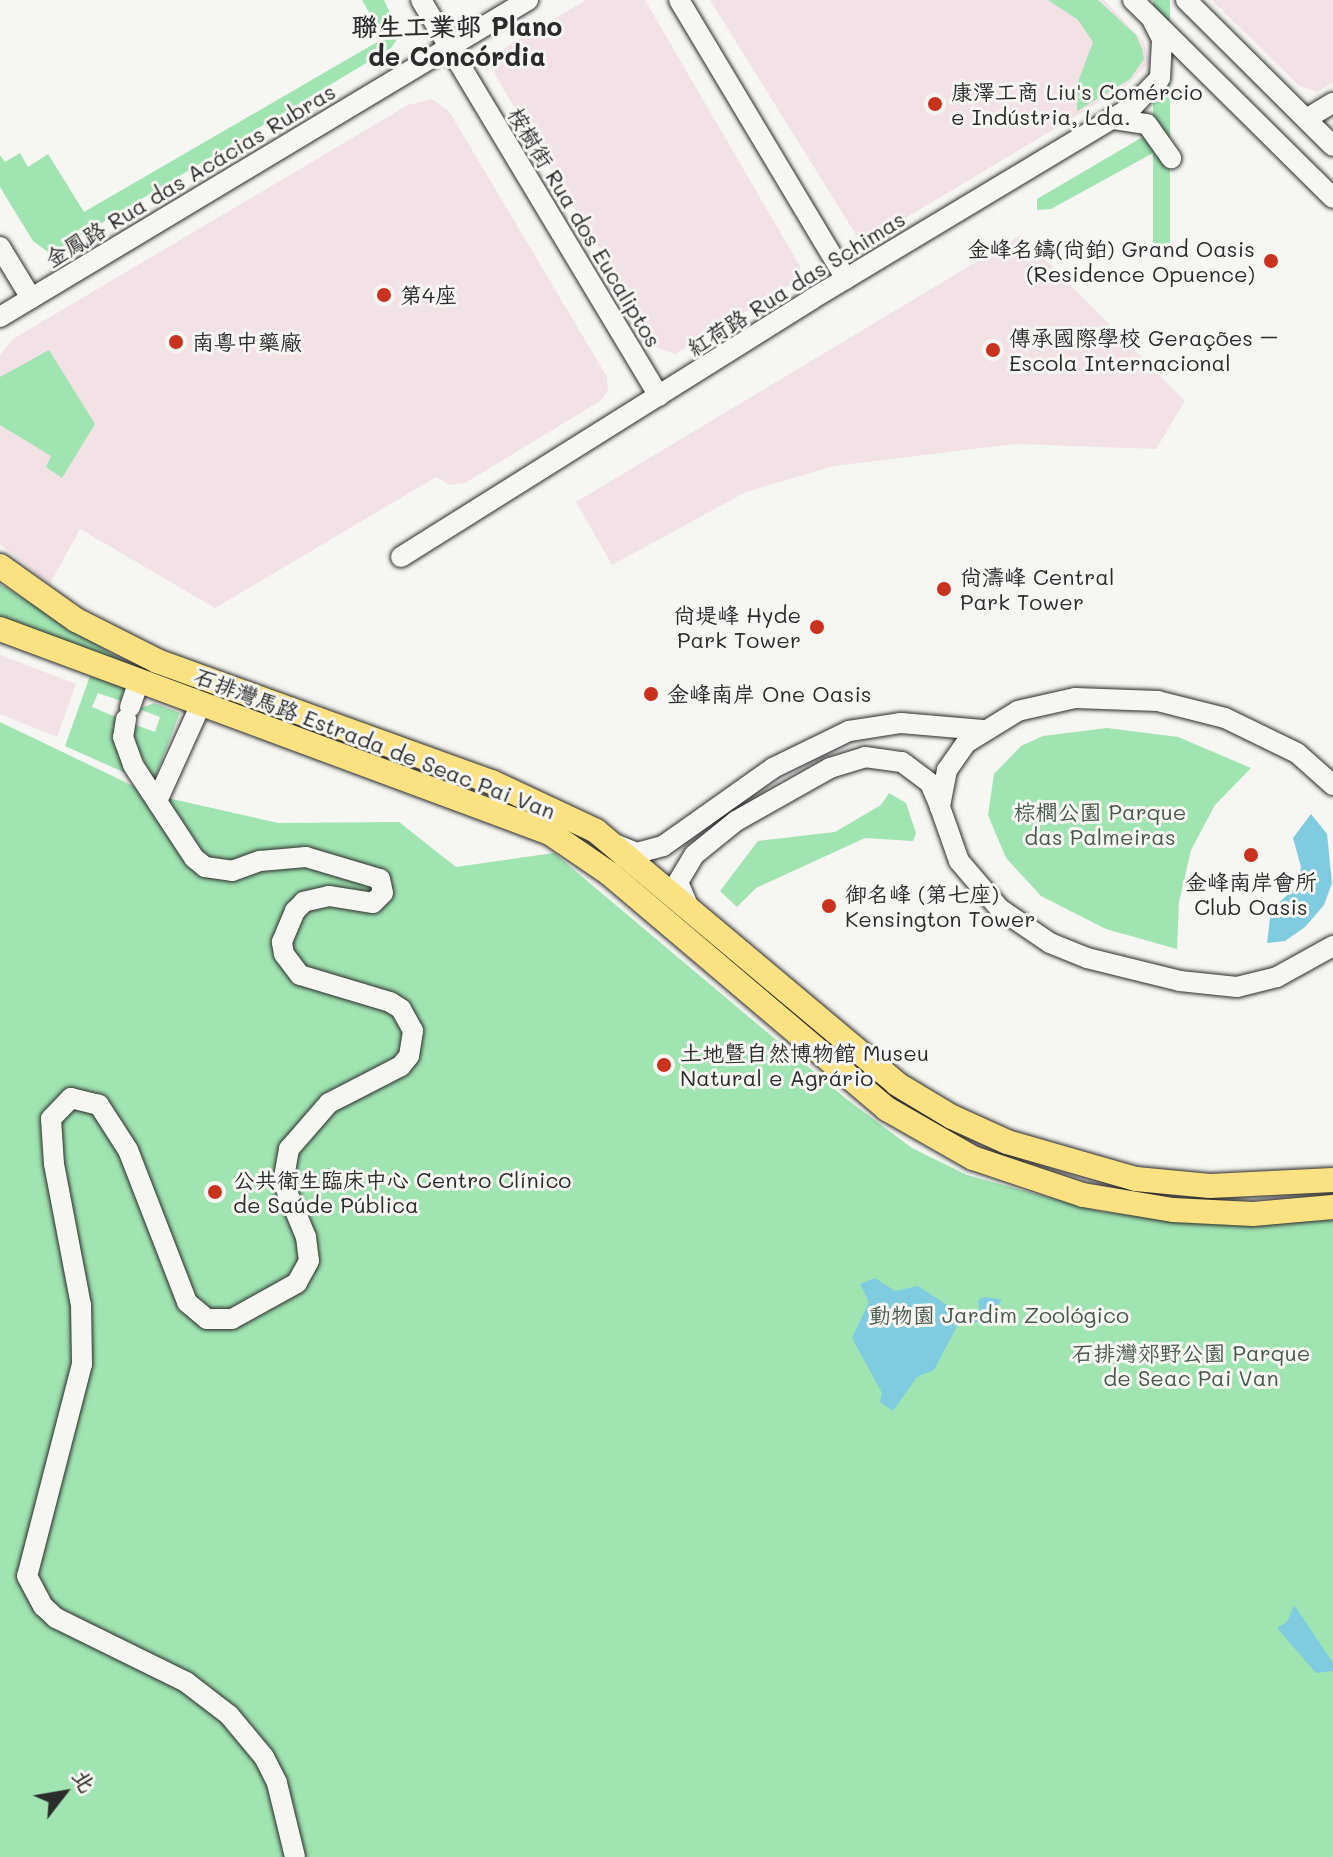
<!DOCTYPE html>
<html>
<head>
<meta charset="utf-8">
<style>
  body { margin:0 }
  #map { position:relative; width:1333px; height:1857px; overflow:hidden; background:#f6f6f2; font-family:Mali,"LXGW WenKai TC",sans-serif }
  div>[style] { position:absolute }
  .built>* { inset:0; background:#f2e2e6 }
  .green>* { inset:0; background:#9fe4b1; transform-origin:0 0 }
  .water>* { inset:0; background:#7fcbdf }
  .roads { filter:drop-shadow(0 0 2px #2b2b2b) drop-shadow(0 0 2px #2b2b2b) }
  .minor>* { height:20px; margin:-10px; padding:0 10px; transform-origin:10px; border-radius:10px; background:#f6f6f2 }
  .major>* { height:24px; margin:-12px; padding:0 12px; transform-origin:12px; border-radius:12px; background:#fae181 }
  .dots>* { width:22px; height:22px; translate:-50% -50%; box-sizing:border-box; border:4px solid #f6f6f2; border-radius:50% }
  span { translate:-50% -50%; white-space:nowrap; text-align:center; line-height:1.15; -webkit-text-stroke:6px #f6f6f2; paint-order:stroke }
  .poi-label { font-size:22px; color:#2b2b2b }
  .left { translate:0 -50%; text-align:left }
  .right { translate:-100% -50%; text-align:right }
  .street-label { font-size:22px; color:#2b2b2b }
  .park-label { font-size:22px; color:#48594c }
  .quarter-label { font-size:26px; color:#2b2b2b; font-weight:700 }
  .north { position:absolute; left:24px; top:1753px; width:80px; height:80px; -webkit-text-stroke:6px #f6f6f2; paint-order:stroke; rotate:59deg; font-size:22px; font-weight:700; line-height:32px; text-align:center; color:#2b2b2b }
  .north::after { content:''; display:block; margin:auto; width:28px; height:36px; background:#2b2b2b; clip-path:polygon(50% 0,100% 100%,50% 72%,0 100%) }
</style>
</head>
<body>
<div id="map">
  <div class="built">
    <i style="clip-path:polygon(586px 0,645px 0,801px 268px,791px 284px,675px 354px,658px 348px,494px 73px,500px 51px)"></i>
    <i style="clip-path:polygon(710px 0,1104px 0,1144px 42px,1149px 63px,1126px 86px,877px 235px,858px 238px)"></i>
    <i style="clip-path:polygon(1212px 0,1333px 0,1333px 82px,1317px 92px,1298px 85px)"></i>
    <i style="clip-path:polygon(432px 99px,449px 111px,607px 377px,608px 391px,600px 401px,465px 483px,450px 485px,436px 477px,215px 608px,80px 529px,50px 584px,0 544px,0 355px,13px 339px,408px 105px)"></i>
    <i style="clip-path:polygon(1021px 235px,1185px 401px,1156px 449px,1015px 444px,833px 466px,746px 492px,612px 565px,576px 502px)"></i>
    <i style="clip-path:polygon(0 655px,76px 684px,57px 737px,0 714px)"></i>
  </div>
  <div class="green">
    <i style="clip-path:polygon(362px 0,384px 0,400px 35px,391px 48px,57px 250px,48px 252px,33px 241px,0 187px,0 155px,5px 162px,20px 153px,28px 167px,48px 154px,84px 212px,384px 38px)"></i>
    <i style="clip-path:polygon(1048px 0,1098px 0,1136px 35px,1142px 49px,1144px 59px,1130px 79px,1077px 111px,1078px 82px,1093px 42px,1078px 20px)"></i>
    <i style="left:1153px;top:0;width:17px;height:252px"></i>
    <i style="clip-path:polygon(1146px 135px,1157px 146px,1153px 153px,1051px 209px,1037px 210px,1037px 199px)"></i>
    <i style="clip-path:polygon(49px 350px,95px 424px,62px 478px,46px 467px,51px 456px,0 425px,0 377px)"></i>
    <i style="clip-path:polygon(0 584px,128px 664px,512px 807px,0 619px)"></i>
    <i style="clip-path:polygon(90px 676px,124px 688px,121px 701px,98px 693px,92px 707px,118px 718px,130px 775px,65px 746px)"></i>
    <i style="clip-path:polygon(154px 703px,180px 713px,154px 780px,133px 740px,133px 724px,155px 732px,160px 717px,139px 709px)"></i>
    <i style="clip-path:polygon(0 722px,150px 794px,278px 823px,399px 822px,456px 867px,554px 853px,845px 1098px,912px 1148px,967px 1175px,1102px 1212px,1203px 1223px,1333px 1220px,1333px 1857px,0 1857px)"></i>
    <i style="clip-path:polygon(1107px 728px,1178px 737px,1251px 768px,1215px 805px,1191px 850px,1179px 902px,1177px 949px,1106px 929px,1041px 896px,1006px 858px,988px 815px,994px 774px,1021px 746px,1043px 736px)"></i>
    <i style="clip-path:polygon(889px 793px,906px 803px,916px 833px,913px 841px,865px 838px,756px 888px,737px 907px,720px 891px,758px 841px,835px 832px,881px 805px)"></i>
  </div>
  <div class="water">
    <i style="clip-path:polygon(1311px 814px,1327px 834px,1332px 883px,1324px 905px,1305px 927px,1285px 941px,1267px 943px,1271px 910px,1298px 885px,1301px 867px,1293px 838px)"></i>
    <i style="clip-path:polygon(875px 1278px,895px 1291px,918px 1286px,962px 1315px,980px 1315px,978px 1300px,985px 1297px,1002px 1300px,984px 1321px,958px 1324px,934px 1370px,917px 1377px,893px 1411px,880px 1402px,882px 1393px,852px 1338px,869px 1302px,860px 1284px)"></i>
    <i style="clip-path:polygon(1294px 1605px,1333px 1663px,1333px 1671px,1316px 1673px,1277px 1628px,1287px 1622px)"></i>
  </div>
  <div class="roads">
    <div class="minor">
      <i style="left:421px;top:0;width:462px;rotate:59deg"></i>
      <i style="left:679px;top:0;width:325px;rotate:59.1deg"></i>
      <i style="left:1133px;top:0;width:281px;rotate:44.7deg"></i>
      <i style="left:1186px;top:0;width:207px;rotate:44.8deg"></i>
      <i style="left:1114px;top:119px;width:33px;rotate:9deg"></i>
      <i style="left:1147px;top:124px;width:42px;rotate:54.8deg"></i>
      <i style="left:1306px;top:119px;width:31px;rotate:-31deg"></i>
      <i style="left:0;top:247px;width:60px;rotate:58.7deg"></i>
      <i style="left:0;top:317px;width:616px;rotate:-30.98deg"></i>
      <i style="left:401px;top:557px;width:485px;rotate:-32.1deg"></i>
      <i style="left:812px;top:299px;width:375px;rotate:-31deg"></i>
      <i style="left:1133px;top:106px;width:39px;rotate:-46deg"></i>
      <i style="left:1160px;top:78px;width:39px;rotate:-87deg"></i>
      <i style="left:1162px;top:39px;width:20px;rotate:-117deg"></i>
      <i style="left:130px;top:707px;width:28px;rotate:-71deg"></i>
      <i style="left:126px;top:719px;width:18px;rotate:99deg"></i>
      <i style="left:123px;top:737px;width:30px;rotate:70deg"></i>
      <i style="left:133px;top:765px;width:111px;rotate:56.7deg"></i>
      <i style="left:194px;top:858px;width:14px;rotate:39deg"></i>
      <i style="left:205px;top:867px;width:27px;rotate:8deg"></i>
      <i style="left:232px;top:871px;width:30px;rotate:-20deg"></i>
      <i style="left:260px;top:861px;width:46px;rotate:-5deg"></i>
      <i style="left:306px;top:857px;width:77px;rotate:16.6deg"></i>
      <i style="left:380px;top:879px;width:14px;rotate:78deg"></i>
      <i style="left:383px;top:893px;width:14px;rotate:135deg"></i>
      <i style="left:373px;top:903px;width:45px;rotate:-171deg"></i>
      <i style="left:329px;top:896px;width:26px;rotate:167deg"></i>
      <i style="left:304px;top:902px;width:13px;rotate:135deg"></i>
      <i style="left:295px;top:911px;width:34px;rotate:113deg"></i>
      <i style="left:282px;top:942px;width:12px;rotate:81deg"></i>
      <i style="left:284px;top:954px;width:26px;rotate:53deg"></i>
      <i style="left:300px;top:975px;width:94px;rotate:16.7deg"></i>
      <i style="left:390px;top:1002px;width:13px;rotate:32deg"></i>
      <i style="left:401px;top:1009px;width:25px;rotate:61deg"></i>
      <i style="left:413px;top:1031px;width:25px;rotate:99deg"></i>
      <i style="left:409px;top:1056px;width:13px;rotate:129deg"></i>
      <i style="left:401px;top:1066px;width:81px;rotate:152.8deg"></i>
      <i style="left:329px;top:1103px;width:61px;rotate:131deg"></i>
      <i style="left:289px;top:1149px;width:34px;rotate:100deg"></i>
      <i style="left:283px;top:1182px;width:60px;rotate:67.3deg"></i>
      <i style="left:306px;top:1237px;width:24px;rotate:83deg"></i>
      <i style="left:309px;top:1261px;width:25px;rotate:119deg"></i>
      <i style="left:297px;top:1283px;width:74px;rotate:151deg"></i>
      <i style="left:232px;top:1319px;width:25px;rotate:180deg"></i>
      <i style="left:207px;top:1319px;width:26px;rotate:-140deg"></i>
      <i style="left:187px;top:1302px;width:163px;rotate:-111.2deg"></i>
      <i style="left:128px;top:1150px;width:54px;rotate:-122.8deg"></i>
      <i style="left:99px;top:1105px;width:29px;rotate:-166deg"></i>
      <i style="left:71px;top:1098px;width:29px;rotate:134deg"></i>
      <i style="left:51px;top:1119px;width:45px;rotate:86.2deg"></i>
      <i style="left:54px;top:1164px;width:144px;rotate:79.2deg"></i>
      <i style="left:81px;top:1305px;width:59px;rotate:89deg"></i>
      <i style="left:82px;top:1364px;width:219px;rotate:104.5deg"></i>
      <i style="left:27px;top:1576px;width:34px;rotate:62deg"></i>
      <i style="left:43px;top:1606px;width:18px;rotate:43deg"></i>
      <i style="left:56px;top:1618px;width:145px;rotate:26.2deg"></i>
      <i style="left:186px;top:1682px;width:54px;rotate:37.5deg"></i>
      <i style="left:229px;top:1715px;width:55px;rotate:50.2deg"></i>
      <i style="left:264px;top:1757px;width:29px;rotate:63deg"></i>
      <i style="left:277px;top:1783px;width:76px;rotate:76.3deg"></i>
      <i style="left:1333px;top:785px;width:48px;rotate:-138.4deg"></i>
      <i style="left:1297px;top:753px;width:80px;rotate:-154.1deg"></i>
      <i style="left:1225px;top:718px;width:69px;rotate:-165.8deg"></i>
      <i style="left:1158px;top:701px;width:83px;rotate:-177.9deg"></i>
      <i style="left:1075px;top:698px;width:58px;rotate:167.2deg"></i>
      <i style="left:1018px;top:711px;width:61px;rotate:148.4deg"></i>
      <i style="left:966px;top:743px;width:33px;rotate:125deg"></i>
      <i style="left:947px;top:770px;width:38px;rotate:101deg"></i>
      <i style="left:940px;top:807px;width:57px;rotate:70.6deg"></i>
      <i style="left:959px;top:861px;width:63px;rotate:49.5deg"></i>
      <i style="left:1000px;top:909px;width:60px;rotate:34.2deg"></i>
      <i style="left:1050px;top:943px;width:40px;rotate:22deg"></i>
      <i style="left:1087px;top:958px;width:96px;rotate:13.9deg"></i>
      <i style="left:1180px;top:981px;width:57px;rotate:6deg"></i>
      <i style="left:1237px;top:987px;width:41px;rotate:-14deg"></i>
      <i style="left:1277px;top:977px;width:64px;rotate:-29deg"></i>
      <i style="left:157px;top:801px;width:107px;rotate:-65.6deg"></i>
      <i style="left:617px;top:845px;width:22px;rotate:22deg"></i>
      <i style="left:637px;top:853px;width:27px;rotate:-15deg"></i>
      <i style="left:663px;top:846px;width:135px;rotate:-35.3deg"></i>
      <i style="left:773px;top:768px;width:85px;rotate:-26deg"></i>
      <i style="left:849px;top:731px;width:53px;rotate:-8.7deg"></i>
      <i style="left:901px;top:723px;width:82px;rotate:4.9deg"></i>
      <i style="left:689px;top:908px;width:28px;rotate:-113deg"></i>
      <i style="left:678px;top:882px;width:31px;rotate:-59deg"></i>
      <i style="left:694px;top:855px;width:54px;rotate:-39deg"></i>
      <i style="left:736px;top:821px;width:108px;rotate:-29.4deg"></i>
      <i style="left:830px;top:768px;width:37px;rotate:-17deg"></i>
      <i style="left:865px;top:757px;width:37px;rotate:8deg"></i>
      <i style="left:902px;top:762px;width:35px;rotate:37deg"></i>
      <i style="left:930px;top:783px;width:26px;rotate:67deg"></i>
    </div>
    <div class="major">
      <i style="left:0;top:566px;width:93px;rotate:35.4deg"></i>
      <i style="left:76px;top:620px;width:91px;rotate:26.8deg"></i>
      <i style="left:157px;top:661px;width:356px;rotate:19.9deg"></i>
      <i style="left:492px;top:782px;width:115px;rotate:25.2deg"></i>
      <i style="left:596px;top:831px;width:393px;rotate:40deg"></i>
      <i style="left:897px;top:1084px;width:64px;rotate:31deg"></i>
      <i style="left:952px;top:1117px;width:60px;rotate:24.4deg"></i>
      <i style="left:1007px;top:1142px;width:134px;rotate:16deg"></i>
      <i style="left:1136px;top:1179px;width:74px;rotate:5.4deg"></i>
      <i style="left:1210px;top:1186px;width:123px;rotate:-2.8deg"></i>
      <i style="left:0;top:629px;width:587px;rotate:20.35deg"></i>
      <i style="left:550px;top:833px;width:73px;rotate:34.3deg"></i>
      <i style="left:610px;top:874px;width:363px;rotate:40.3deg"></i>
      <i style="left:887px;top:1109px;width:99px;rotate:29.7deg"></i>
      <i style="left:973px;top:1158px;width:116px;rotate:18.6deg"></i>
      <i style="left:1083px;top:1195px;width:91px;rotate:9.5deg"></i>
      <i style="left:1173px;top:1210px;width:80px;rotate:2.9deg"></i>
      <i style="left:1253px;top:1214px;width:80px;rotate:-5deg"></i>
    </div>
  </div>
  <div class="dots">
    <i style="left:935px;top:104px;background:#c8321e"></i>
    <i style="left:1271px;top:261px;background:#c8321e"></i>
    <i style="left:384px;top:295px;background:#c8321e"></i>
    <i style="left:176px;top:342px;background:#c8321e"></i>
    <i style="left:993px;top:350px;background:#c8321e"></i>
    <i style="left:944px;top:589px;background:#c8321e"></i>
    <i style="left:817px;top:627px;background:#c8321e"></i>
    <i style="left:651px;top:694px;background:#c8321e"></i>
    <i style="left:1251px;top:855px;background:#c8321e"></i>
    <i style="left:829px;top:906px;background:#c8321e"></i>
    <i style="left:664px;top:1065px;background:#c8321e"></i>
    <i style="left:215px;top:1192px;background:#c8321e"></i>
  </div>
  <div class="poi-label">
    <span class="left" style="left:951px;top:104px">康澤工商 Liu's Comércio<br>e Indústria, Lda.</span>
    <span class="right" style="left:1255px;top:261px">金峰名鑄(尚鉑) Grand Oasis<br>(Residence Opuence)</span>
    <span class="left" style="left:400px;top:295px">第4座</span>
    <span class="left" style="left:1009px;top:350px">傳承國際學校 Gerações –<br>Escola Internacional</span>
    <span class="left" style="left:192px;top:342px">南粵中藥廠</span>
    <span class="left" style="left:960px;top:589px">尚濤峰 Central<br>Park Tower</span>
    <span class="right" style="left:801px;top:627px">尚堤峰 Hyde<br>Park Tower</span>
    <span class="left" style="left:667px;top:694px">金峰南岸 One Oasis</span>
    <span style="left:1251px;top:894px">金峰南岸會所<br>Club Oasis</span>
    <span class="left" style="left:845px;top:906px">御名峰 (第七座)<br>Kensington Tower</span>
    <span class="left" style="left:680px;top:1065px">土地暨自然博物館 Museu<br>Natural e Agrário</span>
    <span class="left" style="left:233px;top:1192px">公共衛生臨床中心 Centro Clínico<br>de Saúde Pública</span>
  </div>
  <div class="street-label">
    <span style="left:190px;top:175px;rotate:-31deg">金鳳路 Rua das Acácias Rubras</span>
    <span style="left:585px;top:227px;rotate:59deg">桉樹街 Rua dos Eucaliptos</span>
    <span style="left:796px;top:283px;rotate:-32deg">紅荷路 Rua das Schimas</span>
    <span style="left:375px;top:743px;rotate:21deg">石排灣馬路 Estrada de Seac Pai Van</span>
  </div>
  <div class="park-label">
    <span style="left:1100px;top:824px">棕櫚公園 Parque<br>das Palmeiras</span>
    <span style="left:999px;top:1315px">動物園 Jardim Zoológico</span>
    <span style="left:1191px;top:1365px">石排灣郊野公園 Parque<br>de Seac Pai Van</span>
  </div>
  <div class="quarter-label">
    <span style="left:457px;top:42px">聯生工業邨 Plano<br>de Concórdia</span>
  </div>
  <div class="north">北</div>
</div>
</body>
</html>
